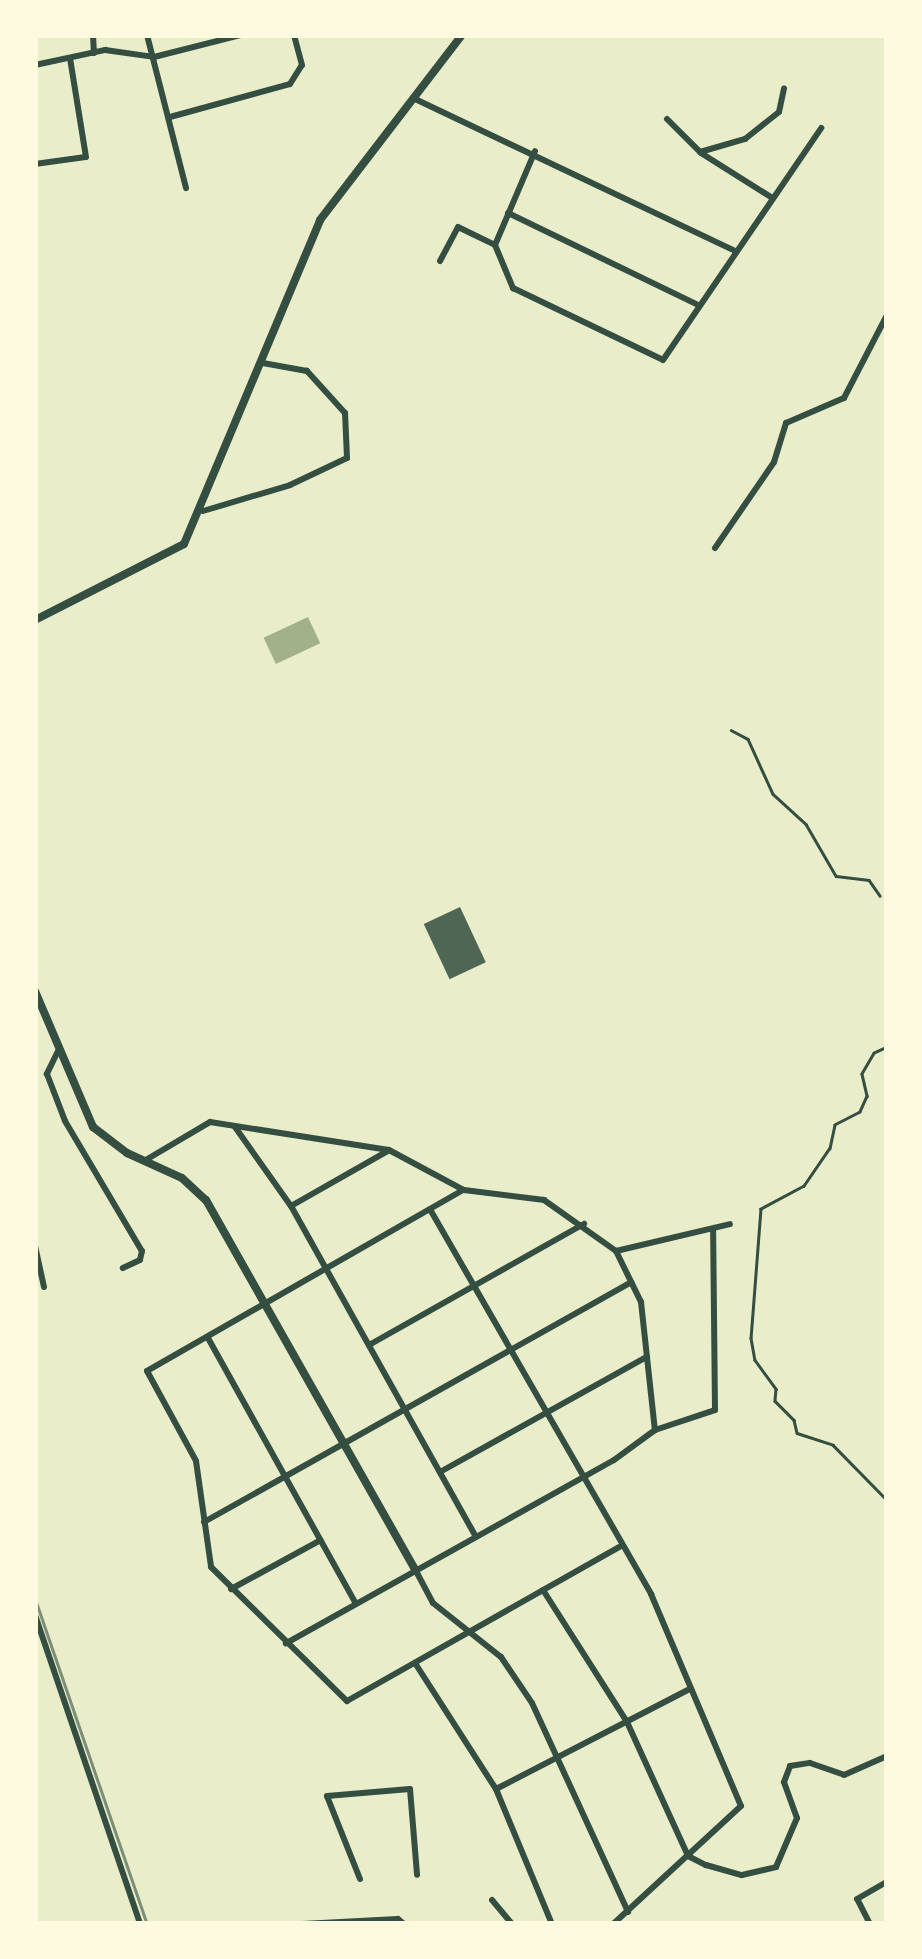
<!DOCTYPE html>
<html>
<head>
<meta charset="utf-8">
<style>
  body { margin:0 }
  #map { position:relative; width:922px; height:1959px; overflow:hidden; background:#e9edc9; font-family:Inter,sans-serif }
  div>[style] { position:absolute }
  .water>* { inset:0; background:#a3b18a; transform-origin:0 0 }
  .building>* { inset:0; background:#4f6655; transform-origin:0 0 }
  .path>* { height:2.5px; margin:-1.25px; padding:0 1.25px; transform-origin:1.25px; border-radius:1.25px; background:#344e41 }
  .minor>* { height:6px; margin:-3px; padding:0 3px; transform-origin:3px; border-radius:3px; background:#344e41 }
  .tertiary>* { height:8px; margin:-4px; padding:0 4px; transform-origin:4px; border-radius:4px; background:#344e41 }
  .tram>* { height:2.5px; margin:-1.25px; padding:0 1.25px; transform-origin:1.25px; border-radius:1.25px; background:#7c8e77 }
  span { translate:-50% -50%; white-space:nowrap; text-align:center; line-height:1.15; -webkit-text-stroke:10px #fefae0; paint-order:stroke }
  .frame { position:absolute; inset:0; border:38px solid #fefae0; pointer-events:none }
</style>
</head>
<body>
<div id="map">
  <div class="water">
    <i style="left:308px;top:617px;width:29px;height:49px;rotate:65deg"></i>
  </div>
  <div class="building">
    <i style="left:460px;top:907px;width:61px;height:40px;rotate:65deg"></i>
  </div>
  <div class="path">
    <i style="left:731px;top:730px;width:19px;rotate:28deg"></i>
    <i style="left:748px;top:739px;width:60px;rotate:65.6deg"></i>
    <i style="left:773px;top:794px;width:45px;rotate:42.3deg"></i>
    <i style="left:806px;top:824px;width:60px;rotate:60deg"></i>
    <i style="left:836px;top:876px;width:33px;rotate:7deg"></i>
    <i style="left:869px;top:880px;width:19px;rotate:55deg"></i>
    <i style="left:887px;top:1047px;width:14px;rotate:155deg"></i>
    <i style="left:874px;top:1053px;width:24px;rotate:120deg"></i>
    <i style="left:862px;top:1074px;width:23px;rotate:77deg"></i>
    <i style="left:867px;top:1096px;width:17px;rotate:114deg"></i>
    <i style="left:860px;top:1112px;width:28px;rotate:153deg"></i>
    <i style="left:835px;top:1125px;width:24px;rotate:102deg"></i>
    <i style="left:830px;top:1148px;width:46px;rotate:124.4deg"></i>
    <i style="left:804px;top:1186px;width:49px;rotate:151.9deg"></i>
    <i style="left:761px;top:1209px;width:129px;rotate:94.4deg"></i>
    <i style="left:751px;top:1338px;width:22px;rotate:80deg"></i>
    <i style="left:755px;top:1360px;width:36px;rotate:54deg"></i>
    <i style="left:776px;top:1389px;width:12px;rotate:95deg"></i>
    <i style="left:775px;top:1401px;width:27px;rotate:45deg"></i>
    <i style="left:794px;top:1420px;width:13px;rotate:77deg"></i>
    <i style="left:797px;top:1433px;width:38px;rotate:18deg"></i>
    <i style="left:833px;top:1445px;width:77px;rotate:45.5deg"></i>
  </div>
  <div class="minor">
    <i style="left:93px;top:35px;width:18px;rotate:87deg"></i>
    <i style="left:147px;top:35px;width:158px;rotate:75.7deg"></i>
    <i style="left:35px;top:65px;width:72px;rotate:-12.1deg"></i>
    <i style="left:105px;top:50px;width:49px;rotate:8.1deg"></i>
    <i style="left:154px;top:57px;width:90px;rotate:-14.2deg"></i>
    <i style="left:413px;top:98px;width:357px;rotate:25.4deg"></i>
    <i style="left:170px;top:117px;width:124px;rotate:-15.4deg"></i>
    <i style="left:290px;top:84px;width:22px;rotate:-58deg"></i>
    <i style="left:302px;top:65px;width:31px;rotate:-105deg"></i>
    <i style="left:667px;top:119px;width:47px;rotate:45deg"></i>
    <i style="left:700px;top:152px;width:47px;rotate:-16.1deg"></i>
    <i style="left:745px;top:139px;width:43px;rotate:-38.5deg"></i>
    <i style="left:779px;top:112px;width:24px;rotate:-78deg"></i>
    <i style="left:701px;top:153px;width:83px;rotate:32.2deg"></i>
    <i style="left:35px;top:164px;width:51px;rotate:-7.8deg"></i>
    <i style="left:86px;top:157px;width:100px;rotate:-99.2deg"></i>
    <i style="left:508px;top:213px;width:211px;rotate:25.8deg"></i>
    <i style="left:495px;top:245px;width:102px;rotate:-66.9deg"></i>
    <i style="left:440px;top:261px;width:38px;rotate:-62deg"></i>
    <i style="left:458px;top:227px;width:41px;rotate:25.9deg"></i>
    <i style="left:495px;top:245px;width:47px;rotate:67.3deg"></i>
    <i style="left:513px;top:288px;width:166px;rotate:25.6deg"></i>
    <i style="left:663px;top:360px;width:281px;rotate:-55.7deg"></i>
    <i style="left:203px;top:511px;width:91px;rotate:-16.6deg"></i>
    <i style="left:290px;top:485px;width:63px;rotate:-25.3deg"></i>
    <i style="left:347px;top:458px;width:45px;rotate:-92.5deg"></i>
    <i style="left:345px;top:413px;width:57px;rotate:-132.1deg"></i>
    <i style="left:307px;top:371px;width:45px;rotate:-169.7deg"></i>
    <i style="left:715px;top:548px;width:104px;rotate:-55.5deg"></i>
    <i style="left:774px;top:462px;width:41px;rotate:-72.9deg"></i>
    <i style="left:786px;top:423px;width:63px;rotate:-23.3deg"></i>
    <i style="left:844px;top:398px;width:93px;rotate:-62.6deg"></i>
    <i style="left:59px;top:1049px;width:28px;rotate:116deg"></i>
    <i style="left:47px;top:1074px;width:50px;rotate:69deg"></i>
    <i style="left:65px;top:1121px;width:151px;rotate:59.4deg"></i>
    <i style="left:142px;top:1251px;width:9px;rotate:103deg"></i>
    <i style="left:140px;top:1260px;width:19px;rotate:155deg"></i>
    <i style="left:235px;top:1127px;width:97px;rotate:54.7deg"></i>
    <i style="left:291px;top:1206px;width:379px;rotate:60.8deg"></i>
    <i style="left:144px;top:1161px;width:77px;rotate:-30.6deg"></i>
    <i style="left:210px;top:1122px;width:181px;rotate:8.9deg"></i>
    <i style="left:389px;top:1150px;width:85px;rotate:28.1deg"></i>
    <i style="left:464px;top:1190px;width:81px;rotate:7.1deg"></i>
    <i style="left:544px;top:1200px;width:88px;rotate:35.3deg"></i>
    <i style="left:616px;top:1251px;width:57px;rotate:63.9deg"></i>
    <i style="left:641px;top:1302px;width:129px;rotate:83.8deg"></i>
    <i style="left:655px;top:1430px;width:51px;rotate:143.8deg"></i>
    <i style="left:614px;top:1460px;width:376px;rotate:150.8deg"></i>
    <i style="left:463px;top:1190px;width:364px;rotate:150.2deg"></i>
    <i style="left:147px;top:1371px;width:102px;rotate:61.4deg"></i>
    <i style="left:196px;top:1461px;width:107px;rotate:81.9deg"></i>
    <i style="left:211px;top:1567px;width:191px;rotate:44.6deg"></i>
    <i style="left:347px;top:1701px;width:313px;rotate:-29.5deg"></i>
    <i style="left:291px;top:1206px;width:112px;rotate:-29.6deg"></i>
    <i style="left:431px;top:1211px;width:442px;rotate:60.1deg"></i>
    <i style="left:651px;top:1594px;width:230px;rotate:67deg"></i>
    <i style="left:741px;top:1806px;width:174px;rotate:137.3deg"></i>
    <i style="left:35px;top:1246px;width:42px;rotate:77.6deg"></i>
    <i style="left:616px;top:1251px;width:117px;rotate:-13.3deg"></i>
    <i style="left:208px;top:1338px;width:304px;rotate:60.9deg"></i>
    <i style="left:369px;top:1345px;width:247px;rotate:-29.4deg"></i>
    <i style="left:655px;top:1430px;width:63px;rotate:-18.4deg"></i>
    <i style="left:715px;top:1410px;width:179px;rotate:-90.6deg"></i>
    <i style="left:440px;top:1472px;width:237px;rotate:-29.1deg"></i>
    <i style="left:204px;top:1522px;width:490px;rotate:-29.3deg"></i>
    <i style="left:416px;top:1571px;width:36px;rotate:62deg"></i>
    <i style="left:433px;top:1603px;width:87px;rotate:38.5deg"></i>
    <i style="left:501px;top:1657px;width:55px;rotate:56deg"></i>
    <i style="left:532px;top:1703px;width:230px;rotate:65.3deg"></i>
    <i style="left:231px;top:1589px;width:102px;rotate:-28.6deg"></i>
    <i style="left:543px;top:1590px;width:156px;rotate:57.5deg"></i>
    <i style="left:627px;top:1722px;width:147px;rotate:65.5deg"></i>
    <i style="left:688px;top:1856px;width:20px;rotate:27deg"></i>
    <i style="left:706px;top:1865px;width:37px;rotate:16deg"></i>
    <i style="left:742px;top:1875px;width:35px;rotate:-13deg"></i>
    <i style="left:776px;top:1867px;width:53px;rotate:-66.8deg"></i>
    <i style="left:797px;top:1818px;width:38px;rotate:-110deg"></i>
    <i style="left:784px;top:1782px;width:17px;rotate:-69deg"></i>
    <i style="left:790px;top:1766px;width:20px;rotate:-9deg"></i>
    <i style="left:810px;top:1763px;width:36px;rotate:19deg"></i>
    <i style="left:844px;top:1775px;width:47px;rotate:-23.8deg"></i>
    <i style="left:35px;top:1615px;width:326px;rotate:71.2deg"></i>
    <i style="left:415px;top:1663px;width:150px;rotate:57.3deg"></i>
    <i style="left:496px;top:1789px;width:146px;rotate:67.5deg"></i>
    <i style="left:496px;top:1789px;width:218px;rotate:-27.3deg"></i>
    <i style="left:360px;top:1879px;width:89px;rotate:-111.7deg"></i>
    <i style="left:327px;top:1796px;width:83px;rotate:-4.8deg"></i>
    <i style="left:410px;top:1789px;width:86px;rotate:85.3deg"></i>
    <i style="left:492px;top:1900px;width:31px;rotate:50deg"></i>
    <i style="left:302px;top:1924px;width:96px;rotate:-3deg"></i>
    <i style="left:398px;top:1919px;width:8px;rotate:40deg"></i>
    <i style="left:870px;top:1924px;width:28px;rotate:-117deg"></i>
    <i style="left:857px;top:1899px;width:34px;rotate:-30deg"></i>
  </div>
  <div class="tertiary">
    <i style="left:35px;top:620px;width:167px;rotate:-27deg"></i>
    <i style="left:184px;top:544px;width:351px;rotate:-67.2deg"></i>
    <i style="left:320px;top:220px;width:233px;rotate:-52.5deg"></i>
    <i style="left:35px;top:991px;width:148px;rotate:66.9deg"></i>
    <i style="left:93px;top:1127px;width:43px;rotate:37.4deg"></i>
    <i style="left:127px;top:1153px;width:60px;rotate:24.4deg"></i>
    <i style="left:182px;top:1178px;width:33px;rotate:43deg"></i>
    <i style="left:206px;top:1200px;width:426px;rotate:60.5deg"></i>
  </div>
  <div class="tram">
    <i style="left:35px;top:1598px;width:345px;rotate:71deg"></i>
  </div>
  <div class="frame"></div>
</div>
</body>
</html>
